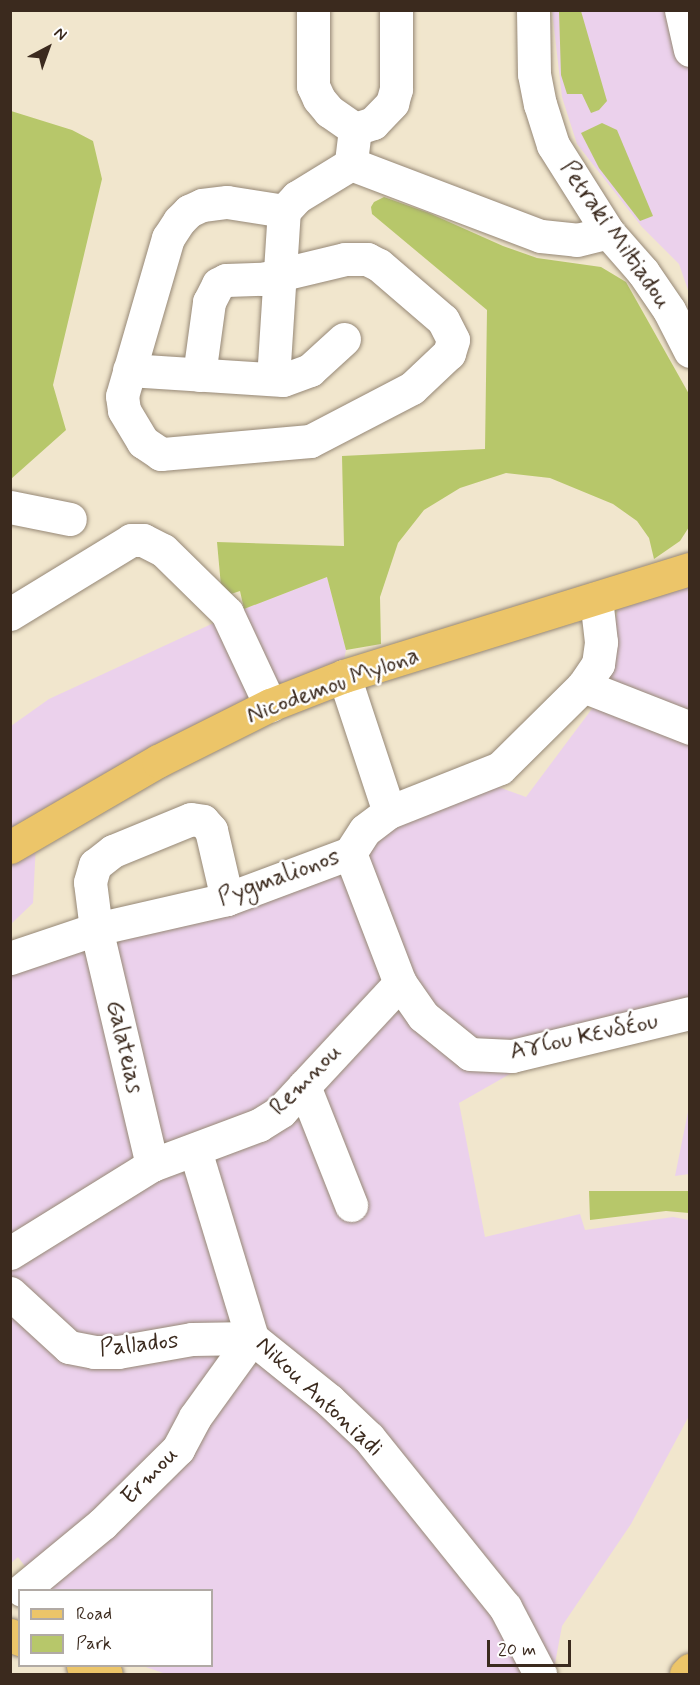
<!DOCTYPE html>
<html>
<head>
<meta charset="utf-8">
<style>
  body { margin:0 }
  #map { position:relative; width:700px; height:1685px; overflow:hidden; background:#f1e6cd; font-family:Mynerve,sans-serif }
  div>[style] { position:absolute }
  .built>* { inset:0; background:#ebd1ec }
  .green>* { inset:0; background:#b7c76a }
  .roads { filter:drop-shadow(0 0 2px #968876) drop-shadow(0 0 2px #968876) }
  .minor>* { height:33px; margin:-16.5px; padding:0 16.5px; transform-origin:16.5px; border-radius:16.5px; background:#fff }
  .major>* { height:33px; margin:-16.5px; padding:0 16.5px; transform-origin:16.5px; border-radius:16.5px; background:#ecc569 }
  span { translate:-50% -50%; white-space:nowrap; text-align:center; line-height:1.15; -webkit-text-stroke:5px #fff; paint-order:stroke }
  .street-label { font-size:24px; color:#3b2a1e }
  .frame { position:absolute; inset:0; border:12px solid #3b2a1e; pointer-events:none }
  .legend { position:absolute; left:18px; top:1589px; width:195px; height:78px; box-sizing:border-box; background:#fff; border:2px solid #b1aaa5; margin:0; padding:8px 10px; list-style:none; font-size:18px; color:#3b2a1e }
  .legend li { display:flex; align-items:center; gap:12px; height:30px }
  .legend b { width:30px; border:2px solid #b1aaa5 }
  .north { position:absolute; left:18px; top:18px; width:60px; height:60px; -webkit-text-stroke:4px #fff; paint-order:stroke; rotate:41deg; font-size:16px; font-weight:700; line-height:24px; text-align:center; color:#3b2a1e }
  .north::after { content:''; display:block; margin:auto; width:21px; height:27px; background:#3b2a1e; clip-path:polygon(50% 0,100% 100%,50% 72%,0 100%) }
  .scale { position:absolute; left:487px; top:1640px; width:84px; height:27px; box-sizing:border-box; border:3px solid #3b2a1e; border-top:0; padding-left:8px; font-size:18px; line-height:21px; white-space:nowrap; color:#3b2a1e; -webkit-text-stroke:4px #fff; paint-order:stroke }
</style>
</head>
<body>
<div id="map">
  <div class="built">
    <i style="clip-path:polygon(552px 11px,689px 11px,689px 293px,679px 264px,642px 227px,577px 144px,562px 97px)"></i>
    <i style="clip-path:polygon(327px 577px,346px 650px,336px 698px,227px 739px,36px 842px,33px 903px,11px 924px,11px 726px,49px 699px,244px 609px)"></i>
    <i style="clip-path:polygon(689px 577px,689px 1012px,570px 1040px,459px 1103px,485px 1237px,580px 1214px,585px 1230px,673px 1217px,689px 1220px,689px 1416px,631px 1524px,562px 1626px,553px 1674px,166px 1674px,143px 1666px,212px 1666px,212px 1590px,43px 1590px,18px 1557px,11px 1563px,11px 960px,155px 916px,490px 784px,526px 797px,597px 702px,618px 608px)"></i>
    <i style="clip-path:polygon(689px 1107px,689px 1174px,675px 1176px)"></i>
  </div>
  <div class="green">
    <i style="clip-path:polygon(559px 11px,581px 11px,607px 101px,599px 110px,591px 113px,582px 94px,567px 94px,561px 75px)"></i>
    <i style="clip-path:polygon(11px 111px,72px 130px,93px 141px,102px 179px,53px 385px,66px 430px,11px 479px)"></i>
    <i style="clip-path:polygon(602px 123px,617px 130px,653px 216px,640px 221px,599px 168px,581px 133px)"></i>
    <i style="clip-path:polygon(384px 197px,429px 213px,503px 246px,537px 258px,601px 267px,626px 282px,689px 394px,689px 527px,680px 541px,654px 559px,649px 538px,637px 521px,613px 504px,550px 478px,506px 473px,460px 488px,424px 510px,398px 543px,380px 597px,381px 644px,346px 650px,327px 577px,244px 609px,240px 591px,222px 597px,217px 542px,344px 546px,342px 456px,485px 449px,487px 310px,372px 214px,371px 207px,374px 202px)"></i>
    <i style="clip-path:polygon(589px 1191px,689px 1191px,689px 1213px,666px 1211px,590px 1220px)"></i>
  </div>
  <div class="roads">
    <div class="minor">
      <i style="left:313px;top:10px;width:76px;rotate:90deg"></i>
      <i style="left:313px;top:86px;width:14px;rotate:65deg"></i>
      <i style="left:319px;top:99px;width:16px;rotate:50deg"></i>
      <i style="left:329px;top:111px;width:32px;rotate:35deg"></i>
      <i style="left:533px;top:10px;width:64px;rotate:89.1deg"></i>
      <i style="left:534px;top:74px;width:31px;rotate:79deg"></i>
      <i style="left:540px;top:104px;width:43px;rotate:72.4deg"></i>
      <i style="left:553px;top:145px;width:103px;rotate:57.7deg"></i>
      <i style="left:608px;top:232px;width:53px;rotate:48.8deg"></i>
      <i style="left:643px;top:272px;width:46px;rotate:55.6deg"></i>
      <i style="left:669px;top:310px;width:46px;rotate:62.9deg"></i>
      <i style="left:681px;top:10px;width:41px;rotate:77.3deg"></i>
      <i style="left:355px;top:129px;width:35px;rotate:97deg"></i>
      <i style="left:351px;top:164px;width:203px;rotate:20.8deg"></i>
      <i style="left:541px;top:236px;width:36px;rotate:6deg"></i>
      <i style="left:577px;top:240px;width:32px;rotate:-14deg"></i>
      <i style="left:355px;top:129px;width:19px;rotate:-18deg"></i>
      <i style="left:373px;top:123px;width:28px;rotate:-46deg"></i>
      <i style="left:392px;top:103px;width:15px;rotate:-74deg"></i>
      <i style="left:396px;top:89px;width:79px;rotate:-90deg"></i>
      <i style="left:129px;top:370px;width:154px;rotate:3.7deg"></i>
      <i style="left:283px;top:380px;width:29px;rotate:-20deg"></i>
      <i style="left:310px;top:370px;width:46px;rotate:-42.4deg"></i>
      <i style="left:199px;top:375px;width:74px;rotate:-82.2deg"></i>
      <i style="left:209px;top:302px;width:20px;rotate:-63deg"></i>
      <i style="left:218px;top:284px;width:9px;rotate:-27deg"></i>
      <i style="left:226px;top:280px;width:36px;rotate:-2deg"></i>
      <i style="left:262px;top:279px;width:85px;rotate:-13.5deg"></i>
      <i style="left:345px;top:259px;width:22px"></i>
      <i style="left:367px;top:259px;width:13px;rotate:27deg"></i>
      <i style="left:379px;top:265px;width:84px;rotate:40.7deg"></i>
      <i style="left:443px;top:320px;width:22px;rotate:63deg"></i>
      <i style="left:453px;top:340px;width:14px;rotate:107deg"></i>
      <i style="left:449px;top:353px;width:51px;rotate:136.6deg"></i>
      <i style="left:412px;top:388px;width:115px;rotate:152.5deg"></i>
      <i style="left:310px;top:441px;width:150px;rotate:175deg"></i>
      <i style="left:161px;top:454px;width:22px;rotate:-146deg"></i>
      <i style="left:143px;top:442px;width:37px;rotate:-121deg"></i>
      <i style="left:124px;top:410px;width:14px;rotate:-98deg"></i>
      <i style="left:122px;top:396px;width:165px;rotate:-73.8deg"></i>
      <i style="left:168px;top:238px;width:20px;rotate:-57deg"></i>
      <i style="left:179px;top:221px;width:14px;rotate:-45deg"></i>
      <i style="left:189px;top:211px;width:14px;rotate:-25deg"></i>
      <i style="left:202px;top:205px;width:25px;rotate:-7deg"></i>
      <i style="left:227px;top:202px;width:58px;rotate:9deg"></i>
      <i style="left:273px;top:379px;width:168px;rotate:-86.3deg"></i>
      <i style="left:284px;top:211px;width:19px;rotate:-47deg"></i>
      <i style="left:297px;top:197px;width:63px;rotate:-31.4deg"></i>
      <i style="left:10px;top:507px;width:61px;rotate:11.3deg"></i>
      <i style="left:10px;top:614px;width:142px;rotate:-31.4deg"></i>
      <i style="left:131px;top:540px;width:12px"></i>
      <i style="left:143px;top:540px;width:22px;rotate:27deg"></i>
      <i style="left:163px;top:550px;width:90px;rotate:44.5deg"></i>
      <i style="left:227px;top:613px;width:102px;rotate:64.9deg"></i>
      <i style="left:344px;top:676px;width:143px;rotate:71.7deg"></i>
      <i style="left:583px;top:686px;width:115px;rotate:21.4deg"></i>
      <i style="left:350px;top:853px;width:139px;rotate:69deg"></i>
      <i style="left:400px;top:983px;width:40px;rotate:55.1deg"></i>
      <i style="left:423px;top:1016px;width:60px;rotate:39deg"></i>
      <i style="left:470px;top:1054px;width:42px;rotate:2.7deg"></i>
      <i style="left:512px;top:1056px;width:183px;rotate:-13.6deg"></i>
      <i style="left:10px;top:958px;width:91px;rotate:-18.6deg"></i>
      <i style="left:96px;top:929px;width:134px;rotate:-12.9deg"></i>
      <i style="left:227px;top:899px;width:131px;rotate:-20.5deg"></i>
      <i style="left:350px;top:853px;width:27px;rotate:-57deg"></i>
      <i style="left:365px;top:830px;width:30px;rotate:-37deg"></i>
      <i style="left:389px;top:812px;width:119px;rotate:-21.6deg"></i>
      <i style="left:500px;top:768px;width:117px;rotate:-44.7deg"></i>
      <i style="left:583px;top:686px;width:27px;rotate:-56deg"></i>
      <i style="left:598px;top:664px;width:22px;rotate:-82deg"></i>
      <i style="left:601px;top:642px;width:44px;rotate:-96.5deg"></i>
      <i style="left:304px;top:1086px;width:128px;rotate:68.4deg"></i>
      <i style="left:195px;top:1150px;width:196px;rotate:73.1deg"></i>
      <i style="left:252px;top:1338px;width:99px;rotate:38.8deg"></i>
      <i style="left:329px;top:1400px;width:55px;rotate:43.5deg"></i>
      <i style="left:369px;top:1438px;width:217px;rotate:51.2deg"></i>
      <i style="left:505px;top:1607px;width:76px;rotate:62.4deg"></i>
      <i style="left:152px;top:1165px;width:243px;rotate:-103.3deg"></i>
      <i style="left:96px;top:929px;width:47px;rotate:-97.3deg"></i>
      <i style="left:90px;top:882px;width:18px;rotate:-74deg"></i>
      <i style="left:95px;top:865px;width:23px;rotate:-38deg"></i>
      <i style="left:113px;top:851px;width:84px;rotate:-22.3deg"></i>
      <i style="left:191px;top:819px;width:12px;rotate:9deg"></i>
      <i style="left:203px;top:821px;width:12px;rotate:48deg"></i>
      <i style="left:211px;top:830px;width:71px;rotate:76.9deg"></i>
      <i style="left:10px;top:1253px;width:167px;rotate:-31.8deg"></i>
      <i style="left:152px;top:1165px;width:114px;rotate:-20.5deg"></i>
      <i style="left:259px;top:1125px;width:26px;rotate:-32deg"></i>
      <i style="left:281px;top:1111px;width:175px;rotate:-47.1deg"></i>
      <i style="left:10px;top:1293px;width:80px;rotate:42.5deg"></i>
      <i style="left:69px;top:1347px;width:25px;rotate:11deg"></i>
      <i style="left:94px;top:1352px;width:24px"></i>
      <i style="left:118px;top:1352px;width:75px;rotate:-10deg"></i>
      <i style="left:192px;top:1339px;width:60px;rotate:-1deg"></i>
      <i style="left:22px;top:1590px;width:104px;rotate:-39.5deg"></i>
      <i style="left:102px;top:1524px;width:107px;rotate:-44.6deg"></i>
      <i style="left:178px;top:1449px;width:36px;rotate:-62deg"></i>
      <i style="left:195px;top:1417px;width:97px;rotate:-54.2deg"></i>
    </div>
    <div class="major">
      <i style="left:10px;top:847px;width:171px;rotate:-30.2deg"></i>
      <i style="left:158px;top:761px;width:125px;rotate:-26.6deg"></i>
      <i style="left:270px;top:705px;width:79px;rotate:-21.4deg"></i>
      <i style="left:344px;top:676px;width:362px;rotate:-17.2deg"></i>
      <i style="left:10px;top:1635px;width:11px;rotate:22deg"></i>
      <i style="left:83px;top:1666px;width:24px;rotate:19deg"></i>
      <i style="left:686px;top:1674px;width:6px;rotate:-45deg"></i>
    </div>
  </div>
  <div class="street-label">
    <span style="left:615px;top:235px;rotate:55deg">Petraki Miltiadou</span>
    <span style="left:333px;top:686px;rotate:-20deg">Nicodemou Mylona</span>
    <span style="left:279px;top:878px;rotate:-20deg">Pygmalionos</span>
    <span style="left:584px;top:1037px;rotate:-12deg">Αγίου Κενδέου</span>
    <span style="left:124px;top:1047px;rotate:77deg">Galateias</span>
    <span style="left:306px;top:1080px;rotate:-45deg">Remnou</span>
    <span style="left:139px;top:1345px;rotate:-6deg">Pallados</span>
    <span style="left:319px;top:1397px;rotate:43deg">Nikou Antoniadi</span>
    <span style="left:150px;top:1476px;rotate:-46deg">Ermou</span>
  </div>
  <div class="frame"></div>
  <ul class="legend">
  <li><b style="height:8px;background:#ecc569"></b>Road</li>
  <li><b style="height:16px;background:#b7c76a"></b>Park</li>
  </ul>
  <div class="north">N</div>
  <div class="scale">20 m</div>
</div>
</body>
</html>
